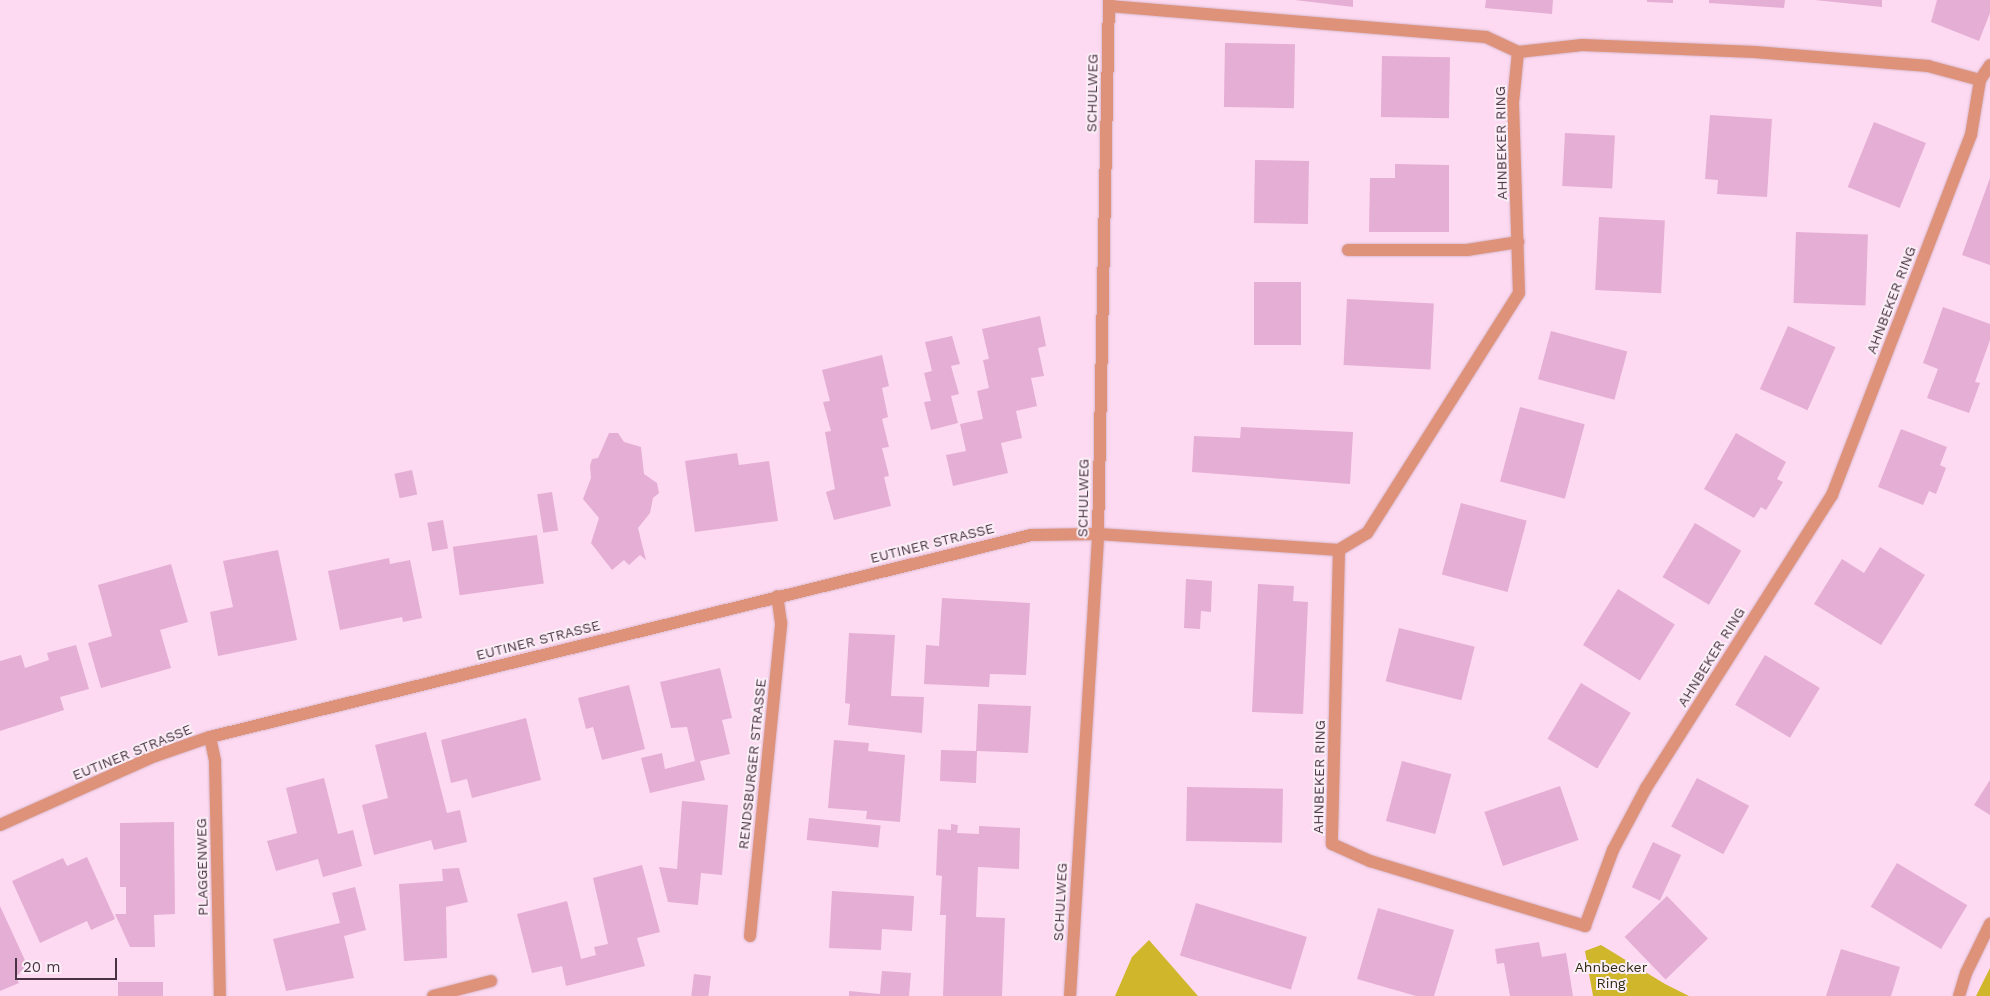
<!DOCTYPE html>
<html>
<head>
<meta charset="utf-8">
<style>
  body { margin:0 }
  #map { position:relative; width:1990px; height:996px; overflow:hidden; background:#fddaf1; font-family:"Work Sans",sans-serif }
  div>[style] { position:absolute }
  .green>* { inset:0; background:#cfb62b }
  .building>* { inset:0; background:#e5aed4; transform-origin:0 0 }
  .roads { filter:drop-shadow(0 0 1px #d9b9ce) drop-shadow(0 0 1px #d9b9ce) }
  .service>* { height:12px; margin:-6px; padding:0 6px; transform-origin:6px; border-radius:6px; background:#df927a }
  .minor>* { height:12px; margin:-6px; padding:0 6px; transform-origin:6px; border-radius:6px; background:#df927a }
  span { translate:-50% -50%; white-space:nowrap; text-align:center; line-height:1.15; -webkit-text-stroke:4px #fbeff7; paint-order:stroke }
  .street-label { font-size:14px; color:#493342 }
  .park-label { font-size:14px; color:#2f2a13 }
  .scale { position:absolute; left:15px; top:958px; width:102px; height:22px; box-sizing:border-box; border:2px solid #493342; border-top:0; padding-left:6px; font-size:15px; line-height:18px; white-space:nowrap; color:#493342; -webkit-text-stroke:4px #fbeff7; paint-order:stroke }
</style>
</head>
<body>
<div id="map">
  <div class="green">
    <i style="clip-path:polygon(1149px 940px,1198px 996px,1115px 996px,1132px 957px)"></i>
    <i style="clip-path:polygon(1601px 945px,1665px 984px,1689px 996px,1593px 996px,1585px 951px)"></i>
    <i style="clip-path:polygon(1990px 968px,1990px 996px,1976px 996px)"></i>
  </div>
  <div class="building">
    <i style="clip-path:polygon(1295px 0,1353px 0,1353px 7px)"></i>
    <i style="clip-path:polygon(1486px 0,1553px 0,1552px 14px,1485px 8px)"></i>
    <i style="clip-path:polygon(1647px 0,1673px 0,1673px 3px,1647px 2px)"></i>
    <i style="clip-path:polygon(1709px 0,1785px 0,1784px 8px,1709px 3px)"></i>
    <i style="clip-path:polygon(1815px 0,1882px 0,1882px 7px)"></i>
    <i style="clip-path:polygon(1937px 0,1990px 0,1990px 13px,1979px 41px,1931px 22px)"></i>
    <i style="left:1225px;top:43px;width:70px;height:64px;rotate:1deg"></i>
    <i style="left:1382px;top:56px;width:68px;height:61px;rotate:1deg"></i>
    <i style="clip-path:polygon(1710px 115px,1772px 119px,1767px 197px,1717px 194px,1718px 180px,1705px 179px)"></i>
    <i style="left:1874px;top:122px;width:56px;height:70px;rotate:22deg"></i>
    <i style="left:1565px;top:133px;width:50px;height:53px;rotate:3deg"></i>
    <i style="left:1255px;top:160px;width:54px;height:63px;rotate:1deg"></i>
    <i style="clip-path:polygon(1395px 164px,1449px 165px,1449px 232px,1369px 232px,1370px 178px,1395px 178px)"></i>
    <i style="clip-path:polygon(1990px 178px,1990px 265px,1962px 255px)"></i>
    <i style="left:1599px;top:217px;width:66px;height:73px;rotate:3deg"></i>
    <i style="left:1796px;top:232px;width:72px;height:71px;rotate:2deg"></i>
    <i style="left:1254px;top:282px;width:47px;height:63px"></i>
    <i style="left:1347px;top:299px;width:87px;height:66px;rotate:3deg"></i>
    <i style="clip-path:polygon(1943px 307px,1990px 324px,1990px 340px,1975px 382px,1980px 383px,1969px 413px,1927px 398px,1938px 369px,1923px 363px)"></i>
    <i style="clip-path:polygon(1040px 316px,1046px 346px,1038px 348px,1044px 376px,1031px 378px,1037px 406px,1016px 411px,1022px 438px,1001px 443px,1008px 473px,953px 486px,946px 455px,966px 451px,960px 424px,983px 419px,977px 391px,989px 388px,983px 360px,989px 359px,982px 329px)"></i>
    <i style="left:1788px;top:326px;width:52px;height:69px;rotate:24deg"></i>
    <i style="left:1551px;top:331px;width:79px;height:50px;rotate:15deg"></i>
    <i style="clip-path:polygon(952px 336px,960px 364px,951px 366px,959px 394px,951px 396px,958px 423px,931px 430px,924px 402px,931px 401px,924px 373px,932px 371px,925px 342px)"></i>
    <i style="clip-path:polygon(882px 355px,889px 386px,882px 388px,888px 417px,882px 419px,889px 447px,882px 448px,889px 476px,884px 477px,891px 506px,834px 520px,826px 492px,835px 489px,825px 432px,831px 431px,823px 402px,830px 401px,822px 370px)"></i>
    <i style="left:1520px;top:407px;width:67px;height:77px;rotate:15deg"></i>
    <i style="clip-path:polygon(1241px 427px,1353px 432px,1350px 484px,1192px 472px,1194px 436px,1240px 438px)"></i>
    <i style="clip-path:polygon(1901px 429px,1947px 447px,1940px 465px,1946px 468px,1936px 494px,1929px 491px,1923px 505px,1878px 487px)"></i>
    <i style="clip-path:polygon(609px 433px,618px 433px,624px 442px,641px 447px,644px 474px,657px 483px,659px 493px,653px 498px,650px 513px,638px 528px,646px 560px,640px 555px,629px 565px,624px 560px,612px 570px,591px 543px,599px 518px,583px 499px,591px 478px,590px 466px,592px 459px,598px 458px)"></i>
    <i style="clip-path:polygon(1736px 433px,1786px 462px,1777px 479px,1783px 482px,1766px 510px,1761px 507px,1754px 518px,1704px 489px)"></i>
    <i style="clip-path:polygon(737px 453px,739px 465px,769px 461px,778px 521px,695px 532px,685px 461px)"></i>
    <i style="left:412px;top:470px;width:25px;height:18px;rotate:78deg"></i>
    <i style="left:552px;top:492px;width:39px;height:15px;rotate:81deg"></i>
    <i style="left:1461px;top:503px;width:68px;height:74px;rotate:15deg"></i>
    <i style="left:443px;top:520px;width:29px;height:16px;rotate:80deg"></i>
    <i style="left:1695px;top:523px;width:54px;height:63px;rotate:31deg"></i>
    <i style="left:537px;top:535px;width:49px;height:85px;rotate:82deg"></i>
    <i style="clip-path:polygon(1880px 547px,1925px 575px,1881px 645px,1814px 604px,1842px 559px,1864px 573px)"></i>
    <i style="clip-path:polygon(278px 550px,297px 640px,218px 656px,210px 612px,233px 607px,223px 561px)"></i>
    <i style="clip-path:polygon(389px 558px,390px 564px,410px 560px,422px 618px,403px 622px,402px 617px,340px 630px,328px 571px)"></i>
    <i style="clip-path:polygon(171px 564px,188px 622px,160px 630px,171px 668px,101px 688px,88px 643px,112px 636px,98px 585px)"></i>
    <i style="clip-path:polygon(1186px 579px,1212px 581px,1211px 612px,1201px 611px,1200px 629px,1184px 628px)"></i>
    <i style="clip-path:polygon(1258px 584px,1294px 586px,1293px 601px,1308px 602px,1303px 714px,1252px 712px)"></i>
    <i style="left:1618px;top:589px;width:67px;height:66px;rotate:32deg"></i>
    <i style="clip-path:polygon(942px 598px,1030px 603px,1026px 675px,990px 674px,989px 687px,924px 684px,926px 645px,939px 646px)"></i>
    <i style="left:1399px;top:628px;width:78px;height:55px;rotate:14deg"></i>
    <i style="clip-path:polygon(849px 633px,895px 635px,891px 696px,924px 697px,922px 733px,848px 725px,850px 704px,845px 703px)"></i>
    <i style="clip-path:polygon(76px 645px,89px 689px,60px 697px,64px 710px,0 731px,0 661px,21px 655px,25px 668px,49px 660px,47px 653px)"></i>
    <i style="left:1765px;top:655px;width:64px;height:58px;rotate:31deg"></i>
    <i style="clip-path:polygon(720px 668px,732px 718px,722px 720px,730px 754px,700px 761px,705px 780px,650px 793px,641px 758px,662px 753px,665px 769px,695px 761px,687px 727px,671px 728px,660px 682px)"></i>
    <i style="left:1581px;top:683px;width:58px;height:65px;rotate:31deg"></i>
    <i style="clip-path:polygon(629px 685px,645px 749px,602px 760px,593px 727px,586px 729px,578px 698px)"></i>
    <i style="clip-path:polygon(978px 704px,1031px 706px,1028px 753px,977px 751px,976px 783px,940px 781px,941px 750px,976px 751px)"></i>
    <i style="clip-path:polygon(526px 718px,541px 780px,472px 798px,467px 779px,451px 783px,441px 740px)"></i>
    <i style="clip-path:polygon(426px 732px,447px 813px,460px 810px,467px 842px,434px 850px,431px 840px,374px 855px,362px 805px,388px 798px,375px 745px)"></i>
    <i style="clip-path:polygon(834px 740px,869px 743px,868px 751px,905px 755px,900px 822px,866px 819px,867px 811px,828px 808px)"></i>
    <i style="left:1402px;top:761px;width:51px;height:62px;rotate:15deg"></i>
    <i style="clip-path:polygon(324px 778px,338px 834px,353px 830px,362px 866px,323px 877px,318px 859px,276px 871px,267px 841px,297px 833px,286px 788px)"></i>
    <i style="left:1697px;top:778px;width:59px;height:55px;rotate:28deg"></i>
    <i style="clip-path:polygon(1990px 780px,1990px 815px,1974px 805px)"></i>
    <i style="left:1560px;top:786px;width:57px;height:80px;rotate:71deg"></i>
    <i style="left:1187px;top:787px;width:96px;height:54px;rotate:1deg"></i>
    <i style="clip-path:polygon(682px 801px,728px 805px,722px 875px,701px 873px,698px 905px,668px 902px,659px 867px,677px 869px)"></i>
    <i style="left:809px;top:818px;width:72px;height:22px;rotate:6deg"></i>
    <i style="clip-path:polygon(174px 822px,175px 914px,154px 915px,155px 947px,130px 947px,115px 914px,126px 914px,126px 887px,120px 887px,120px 823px)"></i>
    <i style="clip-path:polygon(951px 824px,958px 825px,957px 833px,979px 834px,979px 826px,1020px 828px,1019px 869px,978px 867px,976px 917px,1005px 918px,1002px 996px,943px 996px,946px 915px,940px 915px,942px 876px,936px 875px,938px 829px,951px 830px)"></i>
    <i style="left:1653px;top:842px;width:31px;height:50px;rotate:25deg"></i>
    <i style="clip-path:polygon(87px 857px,115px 919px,91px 930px,87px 921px,40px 943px,12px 881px,63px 858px,67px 866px)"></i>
    <i style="left:1897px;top:863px;width:82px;height:51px;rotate:31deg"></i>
    <i style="clip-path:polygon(642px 865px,660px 932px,637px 938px,645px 966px,566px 986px,562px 966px,532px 973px,517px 914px,567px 901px,581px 959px,596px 955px,594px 947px,608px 944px,593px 878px)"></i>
    <i style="clip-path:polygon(459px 868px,468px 902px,446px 907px,447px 958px,404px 961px,399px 884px,443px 881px,442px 869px)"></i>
    <i style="clip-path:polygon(355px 887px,366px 930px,344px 936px,354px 978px,286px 991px,273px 939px,340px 923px,332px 893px)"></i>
    <i style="clip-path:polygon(832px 891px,914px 896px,912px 931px,882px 929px,881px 950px,829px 948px)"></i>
    <i style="left:1667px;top:896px;width:59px;height:59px;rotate:46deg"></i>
    <i style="left:1196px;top:903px;width:116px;height:55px;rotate:17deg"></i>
    <i style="clip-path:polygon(0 906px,29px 969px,15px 976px,19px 983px,0 991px)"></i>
    <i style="clip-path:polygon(1378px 908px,1454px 930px,1434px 996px,1416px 996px,1357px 979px)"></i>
    <i style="clip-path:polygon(1539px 942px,1542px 957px,1566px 953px,1573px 996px,1510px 996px,1504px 963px,1497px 964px,1495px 949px)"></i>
    <i style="clip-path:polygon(1841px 949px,1900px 967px,1891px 996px,1826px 996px)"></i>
    <i style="clip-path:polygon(882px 971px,911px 973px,909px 996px,849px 996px,849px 991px,880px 994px)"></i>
    <i style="left:694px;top:974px;width:17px;height:22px;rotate:7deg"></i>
    <i style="left:163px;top:982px;width:14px;height:45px;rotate:90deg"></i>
  </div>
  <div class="roads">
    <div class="service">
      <i style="left:1109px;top:6px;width:60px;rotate:4.8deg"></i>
      <i style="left:1980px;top:80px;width:18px;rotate:-56deg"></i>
      <i style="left:1348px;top:250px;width:119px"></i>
      <i style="left:1467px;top:250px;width:52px;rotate:-8.9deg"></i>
    </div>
    <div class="minor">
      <i style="left:1169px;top:11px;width:318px;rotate:4.7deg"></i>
      <i style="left:1486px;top:37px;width:35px;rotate:25deg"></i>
      <i style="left:210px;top:737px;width:25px;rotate:78deg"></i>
      <i style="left:215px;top:761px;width:235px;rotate:88.8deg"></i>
      <i style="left:0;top:825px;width:170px;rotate:-24deg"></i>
      <i style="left:155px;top:756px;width:58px;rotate:-19.1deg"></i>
      <i style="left:210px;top:737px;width:845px;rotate:-13.82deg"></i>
      <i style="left:1031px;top:535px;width:67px;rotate:-0.9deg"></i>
      <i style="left:1098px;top:534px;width:242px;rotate:3.8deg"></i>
      <i style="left:1339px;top:550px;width:294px;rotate:91.4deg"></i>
      <i style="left:1332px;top:844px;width:42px;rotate:24.1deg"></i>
      <i style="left:1370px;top:861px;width:225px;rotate:16.8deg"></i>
      <i style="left:1585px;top:926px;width:81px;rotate:-69.8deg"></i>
      <i style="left:1613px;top:850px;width:70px;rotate:-62deg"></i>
      <i style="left:1646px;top:788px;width:347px;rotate:-57.6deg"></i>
      <i style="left:1832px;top:495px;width:386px;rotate:-68.9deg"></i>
      <i style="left:1971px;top:135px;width:56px;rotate:-80.7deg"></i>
      <i style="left:1980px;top:80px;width:54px;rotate:-164.9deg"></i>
      <i style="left:1928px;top:66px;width:174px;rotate:-175.4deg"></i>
      <i style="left:1755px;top:52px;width:173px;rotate:-177.7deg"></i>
      <i style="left:1582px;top:45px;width:64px;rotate:173.8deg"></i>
      <i style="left:1518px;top:52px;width:51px;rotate:95.6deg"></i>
      <i style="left:1513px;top:103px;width:190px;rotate:88.2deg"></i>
      <i style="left:1519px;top:293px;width:284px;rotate:122.3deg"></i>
      <i style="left:1367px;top:533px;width:33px;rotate:149deg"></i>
      <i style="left:750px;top:936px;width:315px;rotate:-84.3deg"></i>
      <i style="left:781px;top:623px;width:27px;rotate:-98deg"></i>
      <i style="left:433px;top:996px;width:60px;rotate:-14.5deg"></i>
      <i style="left:1070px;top:996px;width:463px;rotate:-86.5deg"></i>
      <i style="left:1098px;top:534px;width:534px;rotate:-88.82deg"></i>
      <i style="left:1959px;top:996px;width:24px;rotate:-73deg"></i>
      <i style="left:1966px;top:973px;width:55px;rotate:-63.9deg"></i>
    </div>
  </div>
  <div class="street-label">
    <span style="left:1092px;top:93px;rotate:-89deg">SCHULWEG</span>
    <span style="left:1501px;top:143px;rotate:-91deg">AHNBEKER RING</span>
    <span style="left:1891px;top:300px;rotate:-69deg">AHNBEKER RING</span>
    <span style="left:1083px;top:498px;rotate:-89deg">SCHULWEG</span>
    <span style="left:932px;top:543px;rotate:-14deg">EUTINER STRASSE</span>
    <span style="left:538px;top:640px;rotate:-14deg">EUTINER STRASSE</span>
    <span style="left:1711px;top:657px;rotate:-58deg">AHNBEKER RING</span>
    <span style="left:132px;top:752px;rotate:-22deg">EUTINER STRASSE</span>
    <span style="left:752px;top:764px;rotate:-84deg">RENDSBURGER STRASSE</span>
    <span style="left:1319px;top:777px;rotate:-89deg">AHNBEKER RING</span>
    <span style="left:202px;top:867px;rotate:-91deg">PLAGGENWEG</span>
    <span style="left:1060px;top:902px;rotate:-87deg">SCHULWEG</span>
  </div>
  <div class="park-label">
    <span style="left:1611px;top:975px">Ahnbecker<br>Ring</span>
  </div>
  <div class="scale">20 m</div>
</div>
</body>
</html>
